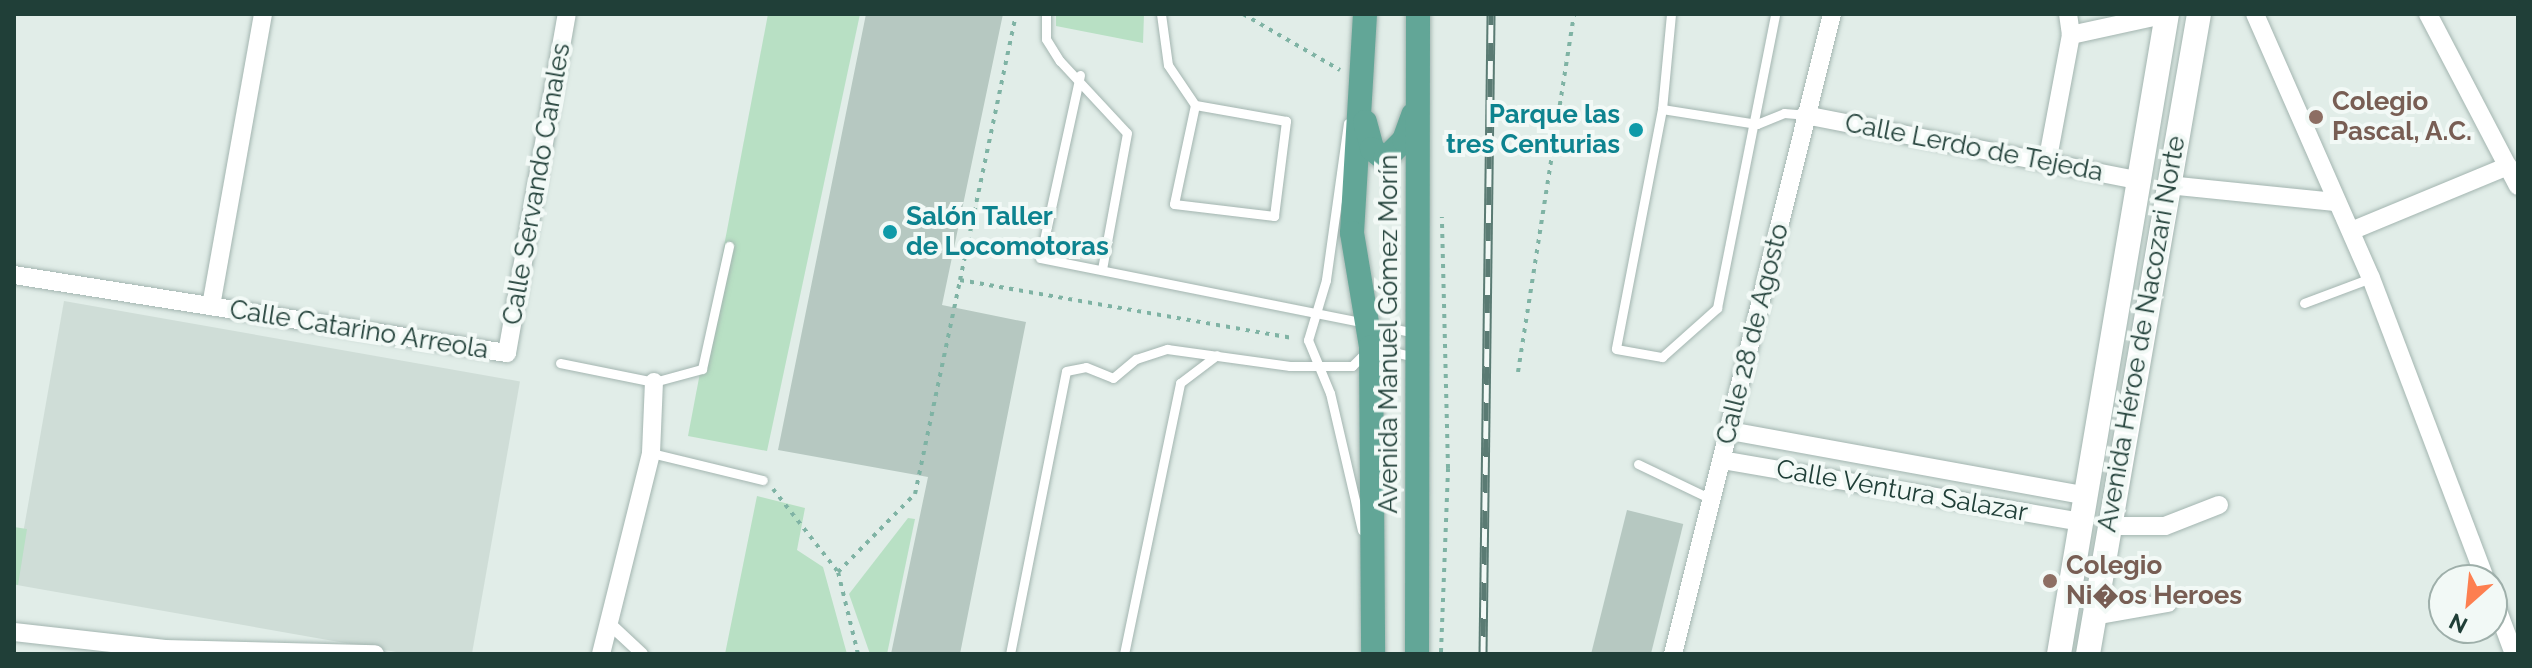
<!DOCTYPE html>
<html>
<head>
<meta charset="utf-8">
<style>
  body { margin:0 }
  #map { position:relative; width:2532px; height:668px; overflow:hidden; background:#e1ede8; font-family:Raleway,sans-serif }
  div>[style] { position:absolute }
  .built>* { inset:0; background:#cfddd7; transform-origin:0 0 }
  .green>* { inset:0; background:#b8e0c4 }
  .building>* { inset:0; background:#b6c8c1; transform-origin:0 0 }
  .path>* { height:4px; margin-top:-2px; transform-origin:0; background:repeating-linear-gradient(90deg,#7fb3a4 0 4px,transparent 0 10px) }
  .roads { filter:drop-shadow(0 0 2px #a3b5b0) drop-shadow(0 0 2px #a3b5b0) }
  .service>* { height:9px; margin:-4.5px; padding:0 4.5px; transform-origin:4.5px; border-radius:4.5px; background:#fff }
  .pedestrian>* { height:12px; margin:-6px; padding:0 6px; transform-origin:6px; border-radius:6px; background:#fff }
  .minor>* { height:18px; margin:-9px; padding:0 9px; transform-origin:9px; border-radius:9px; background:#fff }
  .secondary>* { height:24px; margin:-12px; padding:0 12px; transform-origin:12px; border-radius:12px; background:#fff }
  .primary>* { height:24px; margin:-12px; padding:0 12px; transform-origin:12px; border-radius:12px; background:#62a697 }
  .rail>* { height:9px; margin-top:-4.5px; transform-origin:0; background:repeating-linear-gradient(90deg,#f2f9f6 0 18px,#5a7b73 0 36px); box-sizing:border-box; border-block:2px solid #5a7b73 }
  .dots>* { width:22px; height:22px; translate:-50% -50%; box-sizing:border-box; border:4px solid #f2f9f6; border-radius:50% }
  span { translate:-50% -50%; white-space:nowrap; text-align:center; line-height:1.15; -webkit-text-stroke:8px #f2f9f6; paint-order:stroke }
  .education-label { font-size:26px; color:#785e54; font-weight:700 }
  .left { translate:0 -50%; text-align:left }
  .culture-label { font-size:26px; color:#0d838f; font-weight:700 }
  .right { translate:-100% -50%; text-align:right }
  .street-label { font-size:26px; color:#203f38 }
  .frame { position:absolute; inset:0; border:16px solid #203f38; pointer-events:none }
  .north { position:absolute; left:2428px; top:564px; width:80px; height:80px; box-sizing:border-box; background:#f2f9f6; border:2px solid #9eafaa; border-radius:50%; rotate:207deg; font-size:22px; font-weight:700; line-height:32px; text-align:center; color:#203f38 }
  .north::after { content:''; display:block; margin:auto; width:28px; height:36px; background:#fd7f50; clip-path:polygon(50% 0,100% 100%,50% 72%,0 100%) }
</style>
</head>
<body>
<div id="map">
  <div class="built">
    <i style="left:64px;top:301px;width:463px;height:288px;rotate:10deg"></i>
  </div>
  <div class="green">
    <i style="clip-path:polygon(768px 14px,860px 14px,767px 451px,688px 436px)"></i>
    <i style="clip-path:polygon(1056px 14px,1144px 14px,1143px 43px,1056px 26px)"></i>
    <i style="clip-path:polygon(757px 496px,805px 508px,797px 550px,823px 567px,847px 654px,725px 654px)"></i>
    <i style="clip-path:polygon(908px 518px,915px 519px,887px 654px,870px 654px,849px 594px)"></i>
    <i style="clip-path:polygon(14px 527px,27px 529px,18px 585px,14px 584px)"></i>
  </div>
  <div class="building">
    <i style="clip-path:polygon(866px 14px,1003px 14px,942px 305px,1026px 322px,960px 654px,891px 654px,928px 477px,778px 450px)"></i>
    <i style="left:1627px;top:510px;width:58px;height:148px;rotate:14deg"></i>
  </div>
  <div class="path">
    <i style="left:1243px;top:14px;width:112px;rotate:30deg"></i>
    <i style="left:960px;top:280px;width:272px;rotate:-78.1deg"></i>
    <i style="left:1518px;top:372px;width:362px;rotate:-81.1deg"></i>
    <i style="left:773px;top:489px;width:105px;rotate:51.9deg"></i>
    <i style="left:1441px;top:652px;width:184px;rotate:-87.8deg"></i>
    <i style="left:1448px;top:468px;width:251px;rotate:-91.4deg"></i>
    <i style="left:858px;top:654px;width:84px;rotate:-103.7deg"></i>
    <i style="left:838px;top:572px;width:110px;rotate:-45.4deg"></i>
    <i style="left:915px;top:494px;width:219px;rotate:-78.1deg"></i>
    <i style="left:960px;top:280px;width:339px;rotate:9.9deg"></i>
  </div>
  <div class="roads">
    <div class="service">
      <i style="left:1046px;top:14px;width:25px;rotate:90deg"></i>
      <i style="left:1046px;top:39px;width:26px;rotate:58deg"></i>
      <i style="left:1060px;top:61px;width:98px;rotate:47.1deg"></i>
      <i style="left:1127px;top:133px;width:138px;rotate:100.4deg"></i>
      <i style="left:1161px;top:14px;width:51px;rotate:82.2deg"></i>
      <i style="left:1168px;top:65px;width:48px;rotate:56deg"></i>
      <i style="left:1195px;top:105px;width:101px;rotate:102deg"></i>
      <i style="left:1174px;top:204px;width:101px;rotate:6.8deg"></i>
      <i style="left:1274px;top:216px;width:96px;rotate:-82.8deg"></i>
      <i style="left:1286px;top:121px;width:92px;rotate:-170deg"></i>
      <i style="left:1671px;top:14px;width:95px;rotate:95.4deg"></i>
      <i style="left:1662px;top:109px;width:244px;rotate:100.9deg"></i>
      <i style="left:1616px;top:349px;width:47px;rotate:9.9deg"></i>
      <i style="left:1662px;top:357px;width:74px;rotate:-41.7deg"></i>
      <i style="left:1717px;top:308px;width:300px;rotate:-78.8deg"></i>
      <i style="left:1080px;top:75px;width:187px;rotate:102.3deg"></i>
      <i style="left:1040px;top:258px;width:383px;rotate:11.3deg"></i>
      <i style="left:1662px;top:109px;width:96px;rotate:9deg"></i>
      <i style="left:1757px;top:124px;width:29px;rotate:-22deg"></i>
      <i style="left:1784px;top:113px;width:21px;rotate:5deg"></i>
      <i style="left:1348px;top:123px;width:159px;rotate:98deg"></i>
      <i style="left:1326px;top:280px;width:63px;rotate:106.7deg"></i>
      <i style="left:1308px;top:340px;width:57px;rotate:67.5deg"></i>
      <i style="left:1330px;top:393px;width:141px;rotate:76.9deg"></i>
      <i style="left:2304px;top:303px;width:72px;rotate:-20.5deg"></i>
      <i style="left:560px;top:363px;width:96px;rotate:11.4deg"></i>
      <i style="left:654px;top:382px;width:50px;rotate:-15.2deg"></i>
      <i style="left:702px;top:369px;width:126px;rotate:-77.6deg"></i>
      <i style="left:651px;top:453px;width:115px;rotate:13.6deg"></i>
      <i style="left:1638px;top:464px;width:81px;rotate:25.6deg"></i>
      <i style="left:1010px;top:654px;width:288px;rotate:-78.8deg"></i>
      <i style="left:1066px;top:371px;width:20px;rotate:-11deg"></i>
      <i style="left:1086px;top:367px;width:29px;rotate:22deg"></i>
      <i style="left:1113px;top:378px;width:30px;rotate:-40deg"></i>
      <i style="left:1136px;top:359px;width:33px;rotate:-18deg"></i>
      <i style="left:1167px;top:349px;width:124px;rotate:7.9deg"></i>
      <i style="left:1290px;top:366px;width:62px"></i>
      <i style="left:1352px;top:366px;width:27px;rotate:-45deg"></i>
      <i style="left:1371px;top:347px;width:45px;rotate:12.8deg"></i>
      <i style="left:1124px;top:654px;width:277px;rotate:-78.3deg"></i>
      <i style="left:1180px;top:383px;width:46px;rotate:-37.1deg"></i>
    </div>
    <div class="pedestrian">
      <i style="left:612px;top:626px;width:41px;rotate:43deg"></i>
    </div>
    <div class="minor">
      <i style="left:2255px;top:14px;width:288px;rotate:66.3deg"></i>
      <i style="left:2371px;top:278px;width:323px;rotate:69.2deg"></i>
      <i style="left:2428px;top:14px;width:194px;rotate:62.4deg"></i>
      <i style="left:2071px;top:35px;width:98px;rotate:-12.3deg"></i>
      <i style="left:1805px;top:115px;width:343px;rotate:11.1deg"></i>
      <i style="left:2047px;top:163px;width:130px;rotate:-79.4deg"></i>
      <i style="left:2071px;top:35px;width:21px;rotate:-98deg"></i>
      <i style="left:2168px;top:185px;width:168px;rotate:5.8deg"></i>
      <i style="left:2351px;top:231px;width:170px;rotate:-22.5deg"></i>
      <i style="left:14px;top:275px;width:499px;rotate:9deg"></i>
      <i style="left:507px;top:353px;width:344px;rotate:-80deg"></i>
      <i style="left:211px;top:306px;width:297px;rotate:-79.9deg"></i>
      <i style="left:1730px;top:431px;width:363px;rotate:10.3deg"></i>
      <i style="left:1722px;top:460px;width:364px;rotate:9.8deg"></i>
      <i style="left:2107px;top:526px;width:58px"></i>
      <i style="left:2165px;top:526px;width:58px;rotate:-21.3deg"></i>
      <i style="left:2492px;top:595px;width:63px;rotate:69.6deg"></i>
      <i style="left:2094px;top:616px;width:75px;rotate:-10deg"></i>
      <i style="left:14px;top:632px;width:152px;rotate:6.4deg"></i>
      <i style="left:165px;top:649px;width:210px;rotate:1.4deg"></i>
      <i style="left:601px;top:654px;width:207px;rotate:-76deg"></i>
      <i style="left:651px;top:453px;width:71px;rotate:-87.6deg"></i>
      <i style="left:1673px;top:654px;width:659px;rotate:-76.05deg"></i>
    </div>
    <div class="secondary">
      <i style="left:2059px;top:654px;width:649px;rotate:-80.42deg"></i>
      <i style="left:2088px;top:654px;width:650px;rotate:-80.16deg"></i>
    </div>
    <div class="primary">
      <i style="left:1365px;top:14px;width:219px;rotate:93.4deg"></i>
      <i style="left:1352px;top:233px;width:116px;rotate:80.5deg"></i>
      <i style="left:1371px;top:347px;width:307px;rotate:89.6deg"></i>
      <i style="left:1365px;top:122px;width:28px;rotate:75deg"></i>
      <i style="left:1372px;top:149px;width:16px;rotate:38deg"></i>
      <i style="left:1385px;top:159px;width:27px;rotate:-45deg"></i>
      <i style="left:1404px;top:140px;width:27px;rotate:-70deg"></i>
      <i style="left:1417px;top:654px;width:640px;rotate:-89.91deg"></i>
    </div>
  </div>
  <div class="rail">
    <i style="left:1483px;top:654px;width:640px;rotate:-89.28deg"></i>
  </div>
  <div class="dots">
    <i style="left:2316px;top:117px;background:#8d6e63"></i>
    <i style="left:1636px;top:130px;background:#0f9aa8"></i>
    <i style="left:890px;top:232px;background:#0f9aa8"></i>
    <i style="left:2050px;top:581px;background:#8d6e63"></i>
  </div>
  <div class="education-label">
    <span class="left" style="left:2332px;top:117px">Colegio<br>Pascal, A.C.</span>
    <span class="left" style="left:2066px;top:581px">Colegio<br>Ni�os Heroes</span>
  </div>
  <div class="culture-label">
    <span class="right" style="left:1620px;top:130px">Parque las<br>tres Centurias</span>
    <span class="left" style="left:906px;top:232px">Salón Taller<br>de Locomotoras</span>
  </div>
  <div class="street-label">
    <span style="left:1974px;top:148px;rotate:11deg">Calle Lerdo de Tejeda</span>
    <span style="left:537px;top:184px;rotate:-80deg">Calle Servando Canales</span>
    <span style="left:359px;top:330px;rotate:9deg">Calle Catarino Arreola</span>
    <span style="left:1389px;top:334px;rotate:-90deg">Avenida Manuel Gómez Morín</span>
    <span style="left:1753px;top:334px;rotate:-76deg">Calle 28 de Agosto</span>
    <span style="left:2142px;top:334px;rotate:-80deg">Avenida Héroe de Nacozari Norte</span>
    <span style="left:1902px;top:491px;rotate:10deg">Calle Ventura Salazar</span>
  </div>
  <div class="frame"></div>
  <div class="north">N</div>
</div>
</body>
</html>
